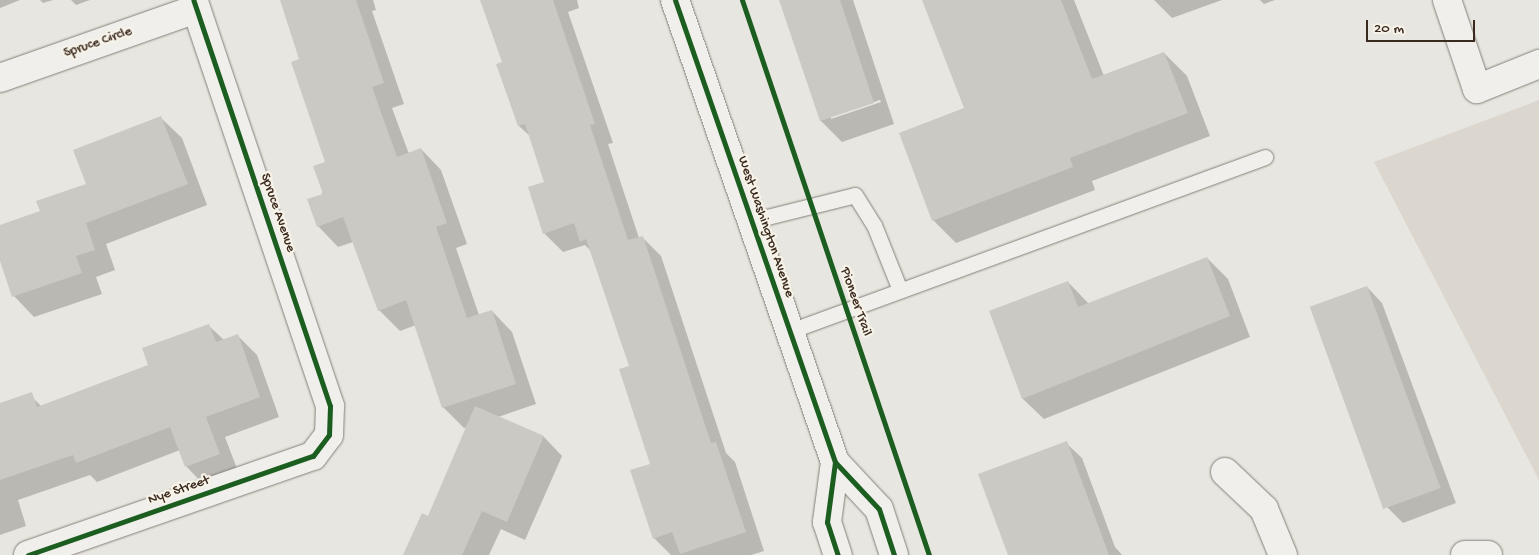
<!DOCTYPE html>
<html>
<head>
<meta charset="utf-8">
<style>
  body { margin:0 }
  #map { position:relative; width:1539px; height:555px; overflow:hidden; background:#e8e6e0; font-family:"Gochi Hand",sans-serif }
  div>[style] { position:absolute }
  .built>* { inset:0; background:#dbd7ce }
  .shadow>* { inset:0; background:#0003 }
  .building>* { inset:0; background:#cbc9c4; transform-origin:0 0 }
  .roads { filter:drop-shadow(0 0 1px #84807a) drop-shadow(0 0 1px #84807a) }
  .service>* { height:15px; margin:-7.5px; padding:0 7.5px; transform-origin:7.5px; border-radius:7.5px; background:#f0efeb }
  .minor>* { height:28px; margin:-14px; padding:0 14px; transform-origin:14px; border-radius:14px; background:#f0efeb }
  .primary>* { height:28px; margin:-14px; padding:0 14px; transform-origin:14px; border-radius:14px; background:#f0efeb }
  .cycleway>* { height:5px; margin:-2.5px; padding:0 2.5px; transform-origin:2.5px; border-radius:2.5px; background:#1b5e20 }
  span { translate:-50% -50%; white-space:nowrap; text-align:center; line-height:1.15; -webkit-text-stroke:4.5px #f7f3e8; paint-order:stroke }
  .street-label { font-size:14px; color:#3b2a1e }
  .scale { position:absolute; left:1366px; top:20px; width:109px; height:22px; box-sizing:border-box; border:2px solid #3b2a1e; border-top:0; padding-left:6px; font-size:15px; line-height:18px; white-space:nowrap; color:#3b2a1e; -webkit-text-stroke:4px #f7f3e8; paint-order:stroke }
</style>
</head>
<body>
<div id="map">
  <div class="built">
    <i style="clip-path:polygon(1539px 100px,1539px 480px,1374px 162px)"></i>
  </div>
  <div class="shadow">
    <i style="clip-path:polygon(0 0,20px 0,0 8px)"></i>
    <i style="clip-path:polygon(40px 0,53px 0,43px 3px)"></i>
    <i style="clip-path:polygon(71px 0,90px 0,76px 5px)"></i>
    <i style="clip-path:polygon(281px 0,373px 0,376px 10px,372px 11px,404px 104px,392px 108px,409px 154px,421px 149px,441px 170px,467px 244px,456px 248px,479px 315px,492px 311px,512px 332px,536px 404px,498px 417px,544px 437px,562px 456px,525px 540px,501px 529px,489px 555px,405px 555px,428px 517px,468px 427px,464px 428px,443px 407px,416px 325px,400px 331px,379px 310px,353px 242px,338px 247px,318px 226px,326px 163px,301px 60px)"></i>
    <i style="clip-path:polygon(482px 0,577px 0,579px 8px,568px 12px,613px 143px,608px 144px,639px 238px,642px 237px,661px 256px,726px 453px,735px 462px,764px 551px,751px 555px,671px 555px,654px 538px,652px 464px,630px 366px,591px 251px,585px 245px,563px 252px,544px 233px,546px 183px,531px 137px,519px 126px,498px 65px,503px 63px)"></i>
    <i style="clip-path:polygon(evenodd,781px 0,853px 0,894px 124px,842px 142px,821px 121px,781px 0,880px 100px,881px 102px,831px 119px,831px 116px,880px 100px)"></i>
    <i style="clip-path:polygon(923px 0,1074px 0,1104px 76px,1164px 53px,1187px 76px,1210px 136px,1092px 181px,1095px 190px,956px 243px,933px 220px,966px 109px)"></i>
    <i style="clip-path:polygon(1154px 0,1222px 0,1172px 18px)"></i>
    <i style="clip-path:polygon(1260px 0,1275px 0,1264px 4px)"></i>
    <i style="clip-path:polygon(161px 118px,182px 138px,207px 205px,106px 244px,115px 270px,96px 277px,102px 294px,34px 317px,14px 296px,0 257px,0 226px,42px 212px,88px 185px)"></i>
    <i style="clip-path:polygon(1207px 258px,1228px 279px,1250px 337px,1044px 419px,1023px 399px,990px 311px,1068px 282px,1089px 304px)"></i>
    <i style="clip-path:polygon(1367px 287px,1382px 303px,1456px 503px,1403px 523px,1387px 507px)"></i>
    <i style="clip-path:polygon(209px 326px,224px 340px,237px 335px,257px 355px,279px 417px,225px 437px,239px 474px,205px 486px,186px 466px,180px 450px,97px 482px,90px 475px,18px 500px,26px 526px,0 535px,0 410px,34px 399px,42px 407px,150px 365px)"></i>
    <i style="clip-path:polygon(1066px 443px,1082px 458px,1115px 547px,1122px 555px,1012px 555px)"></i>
  </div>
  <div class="building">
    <i style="clip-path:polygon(280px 0,356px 0,384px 83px,372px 87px,397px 157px,421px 148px,447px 223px,436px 227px,467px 318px,492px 310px,516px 384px,442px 408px,406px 300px,378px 311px,343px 217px,317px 227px,307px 199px,323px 194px,313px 166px,325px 162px,291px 62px,299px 59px)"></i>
    <i style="clip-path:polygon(480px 0,553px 0,595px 124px,590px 125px,628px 240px,643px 236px,711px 443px,716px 442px,746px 532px,680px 554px,672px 532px,653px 539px,630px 470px,650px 464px,619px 369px,629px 366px,586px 239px,580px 242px,574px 223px,543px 234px,528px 187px,544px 182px,525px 124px,518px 126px,496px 64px,502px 62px)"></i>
    <i style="clip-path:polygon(779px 0,840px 0,874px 103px,820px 121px)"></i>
    <i style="clip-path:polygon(922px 0,1061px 0,1092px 79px,1164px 52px,1188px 113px,1070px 158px,1073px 167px,932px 221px,899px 133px,964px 108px)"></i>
    <i style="clip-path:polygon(161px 116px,188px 184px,86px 223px,95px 250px,76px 256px,82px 273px,12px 297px,0 261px,0 225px,40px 211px,36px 201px,86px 184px,73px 150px)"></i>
    <i style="clip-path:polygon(1207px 257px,1230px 316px,1022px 399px,989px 311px,1068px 281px,1078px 307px)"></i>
    <i style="left:1367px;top:286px;width:215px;height:61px;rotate:70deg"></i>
    <i style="clip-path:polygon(209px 324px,216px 342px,238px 334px,260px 397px,206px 417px,220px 454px,185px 467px,170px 427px,76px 463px,73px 455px,0 480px,0 403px,32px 392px,37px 407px,148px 365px,142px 348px)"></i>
    <i style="clip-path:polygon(475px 406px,544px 436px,507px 522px,482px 511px,462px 555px,403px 555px,422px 513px,428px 516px)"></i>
    <i style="clip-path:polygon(1067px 441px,1109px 555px,1008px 555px,978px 474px)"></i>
  </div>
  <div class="roads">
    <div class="service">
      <i style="left:751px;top:221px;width:107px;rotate:-14deg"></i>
      <i style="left:855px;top:195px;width:36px;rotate:58deg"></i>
      <i style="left:874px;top:225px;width:70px;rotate:68.2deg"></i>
      <i style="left:790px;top:331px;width:506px;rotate:-20.12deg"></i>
    </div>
    <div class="minor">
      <i style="left:1447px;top:0;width:94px;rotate:71.4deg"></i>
      <i style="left:1477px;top:89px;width:67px;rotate:-22deg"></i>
      <i style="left:0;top:78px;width:208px;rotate:-19.4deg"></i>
      <i style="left:1225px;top:472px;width:54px;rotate:43.5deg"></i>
      <i style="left:1264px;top:509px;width:50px;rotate:67.6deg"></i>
      <i style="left:28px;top:555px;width:302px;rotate:-19.2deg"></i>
      <i style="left:313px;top:456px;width:26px;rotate:-53deg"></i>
      <i style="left:329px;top:435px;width:29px;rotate:-88deg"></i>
      <i style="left:330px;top:406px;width:428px;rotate:-108.6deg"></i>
      <i style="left:1465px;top:555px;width:23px"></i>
    </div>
    <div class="primary">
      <i style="left:675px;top:0;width:489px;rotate:70.9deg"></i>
      <i style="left:835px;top:462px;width:64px;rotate:46.9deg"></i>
      <i style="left:879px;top:509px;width:48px;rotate:71.9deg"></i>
      <i style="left:835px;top:462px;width:61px;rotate:97.6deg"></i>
      <i style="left:827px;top:522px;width:35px;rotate:72deg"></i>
    </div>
  </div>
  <div class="cycleway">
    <i style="left:675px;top:0;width:489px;rotate:70.9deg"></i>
    <i style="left:835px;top:462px;width:64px;rotate:46.9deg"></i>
    <i style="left:879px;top:509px;width:48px;rotate:71.9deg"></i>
    <i style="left:742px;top:0;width:586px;rotate:71.38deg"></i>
    <i style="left:835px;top:462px;width:61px;rotate:97.6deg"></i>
    <i style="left:827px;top:522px;width:35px;rotate:72deg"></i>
    <i style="left:28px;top:555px;width:302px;rotate:-19.2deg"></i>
    <i style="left:313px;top:456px;width:26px;rotate:-53deg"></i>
    <i style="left:329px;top:435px;width:29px;rotate:-88deg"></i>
    <i style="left:330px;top:406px;width:428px;rotate:-108.6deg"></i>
  </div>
  <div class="street-label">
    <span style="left:98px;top:43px;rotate:-19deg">Spruce Circle</span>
    <span style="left:277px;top:213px;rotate:71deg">Spruce Avenue</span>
    <span style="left:765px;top:227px;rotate:71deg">West Washington Avenue</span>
    <span style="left:855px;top:302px;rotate:71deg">Pioneer Trail</span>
    <span style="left:179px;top:491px;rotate:-19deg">Nye Street</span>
  </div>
  <div class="scale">20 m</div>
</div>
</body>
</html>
